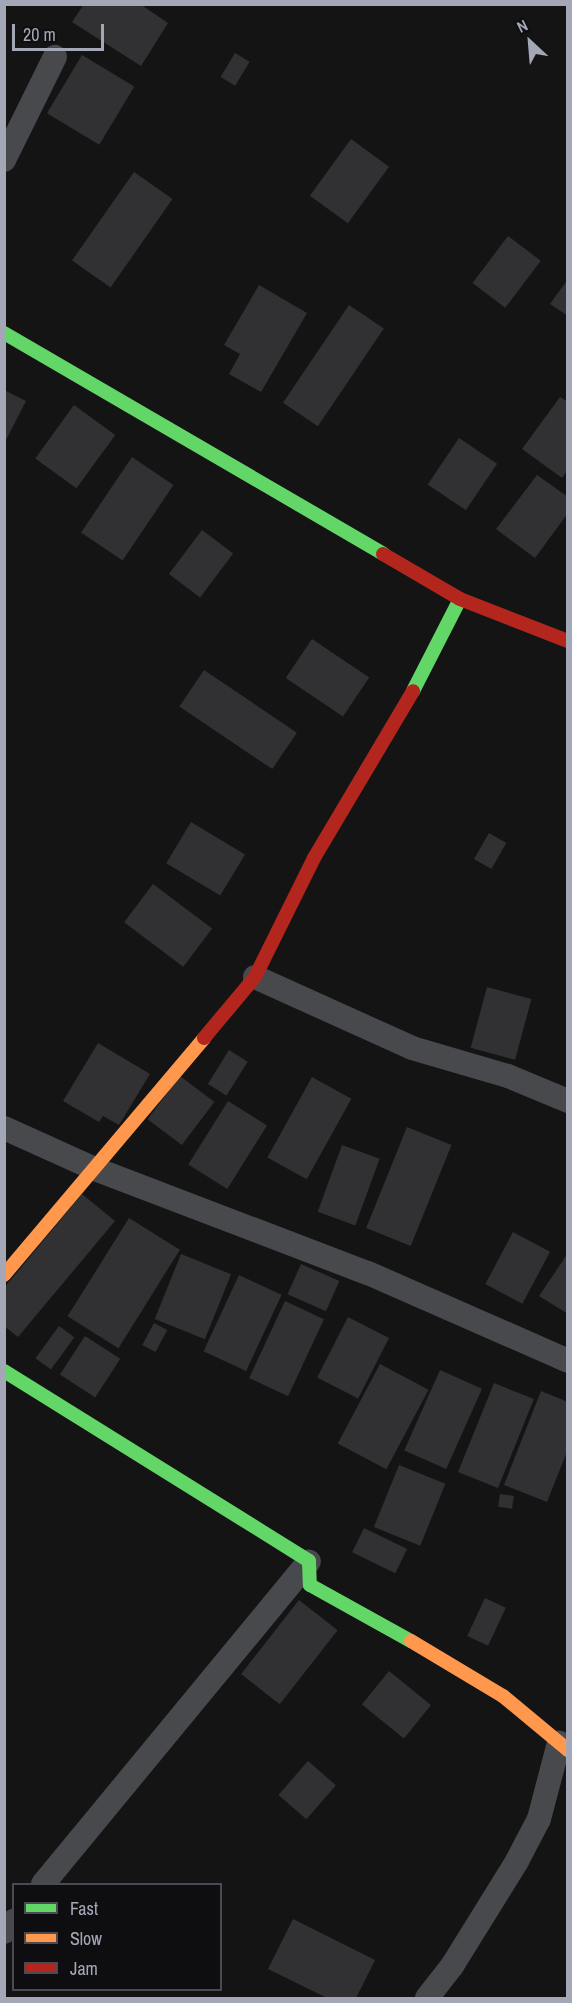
<!DOCTYPE html>
<html>
<head>
<meta charset="utf-8">
<style>
  body { margin:0 }
  #map { position:relative; width:572px; height:2003px; overflow:hidden; background:#141414; font-family:"Archivo Narrow",sans-serif }
  div>[style] { position:absolute }
  .building>* { inset:0; background:#313133; transform-origin:0 0 }
  .street>* { height:24px; margin:-12px; padding:0 12px; transform-origin:12px; border-radius:12px; background:#47494d }
  .fast>* { height:14px; margin:-7px; padding:0 7px; transform-origin:7px; border-radius:7px; background:#63d668 }
  .slow>* { height:14px; margin:-7px; padding:0 7px; transform-origin:7px; border-radius:7px; background:#ff974d }
  .jam>* { height:14px; margin:-7px; padding:0 7px; transform-origin:7px; border-radius:7px; background:#b3261e }
  span { translate:-50% -50%; white-space:nowrap; text-align:center; line-height:1.15; -webkit-text-stroke:6px #0e0e10; paint-order:stroke }
  .frame { position:absolute; inset:0; border:6px solid #a3a7b6; pointer-events:none }
  .legend { position:absolute; left:12px; top:1883px; width:210px; height:108px; box-sizing:border-box; background:#0e0e10; border:2px solid #4a4b52; margin:0; padding:8px 10px; list-style:none; font-size:18px; color:#a3a7b6 }
  .legend li { display:flex; align-items:center; gap:12px; height:30px }
  .legend b { width:30px; border:2px solid #4a4b52 }
  .north { position:absolute; left:500px; top:12px; width:60px; height:60px; -webkit-text-stroke:4px #0e0e10; paint-order:stroke; rotate:334deg; font-size:16px; font-weight:700; line-height:24px; text-align:center; color:#a3a7b6 }
  .north::after { content:''; display:block; margin:auto; width:21px; height:27px; background:#a3a7b6; clip-path:polygon(50% 0,100% 100%,50% 72%,0 100%) }
  .scale { position:absolute; left:12px; top:24px; width:92px; height:27px; box-sizing:border-box; border:3px solid #a3a7b6; border-top:0; padding-left:8px; font-size:18px; line-height:21px; white-space:nowrap; color:#a3a7b6; -webkit-text-stroke:4px #0e0e10; paint-order:stroke }
</style>
</head>
<body>
<div id="map">
  <div class="building">
    <i style="clip-path:polygon(84px 4px,140px 4px,168px 23px,141px 66px,72px 22px)"></i>
    <i style="left:235px;top:53px;width:17px;height:28px;rotate:31deg"></i>
    <i style="left:82px;top:55px;width:61px;height:68px;rotate:31deg"></i>
    <i style="left:351px;top:139px;width:47px;height:70px;rotate:36deg"></i>
    <i style="left:134px;top:172px;width:47px;height:108px;rotate:35deg"></i>
    <i style="left:508px;top:236px;width:41px;height:59px;rotate:37deg"></i>
    <i style="clip-path:polygon(568px 279px,568px 316px,550px 304px)"></i>
    <i style="clip-path:polygon(259px 285px,307px 313px,261px 392px,229px 374px,240px 354px,224px 345px)"></i>
    <i style="left:349px;top:305px;width:42px;height:118px;rotate:34deg"></i>
    <i style="clip-path:polygon(4px 390px,26px 401px,4px 444px)"></i>
    <i style="clip-path:polygon(560px 397px,568px 402px,568px 470px,562px 478px,522px 449px)"></i>
    <i style="left:74px;top:405px;width:51px;height:66px;rotate:36deg"></i>
    <i style="left:459px;top:438px;width:46px;height:56px;rotate:34deg"></i>
    <i style="left:132px;top:457px;width:50px;height:91px;rotate:34deg"></i>
    <i style="clip-path:polygon(537px 475px,568px 497px,568px 513px,535px 558px,496px 529px)"></i>
    <i style="left:202px;top:530px;width:39px;height:55px;rotate:37deg"></i>
    <i style="left:312px;top:639px;width:69px;height:47px;rotate:34deg"></i>
    <i style="left:204px;top:670px;width:112px;height:44px;rotate:34deg"></i>
    <i style="left:191px;top:822px;width:63px;height:48px;rotate:31deg"></i>
    <i style="left:489px;top:833px;width:20px;height:30px;rotate:30deg"></i>
    <i style="left:153px;top:884px;width:74px;height:48px;rotate:37deg"></i>
    <i style="left:487px;top:987px;width:46px;height:63px;rotate:15deg"></i>
    <i style="clip-path:polygon(98px 1043px,150px 1074px,119px 1125px,103px 1116px,99px 1122px,63px 1101px)"></i>
    <i style="left:229px;top:1050px;width:22px;height:40px;rotate:32deg"></i>
    <i style="left:180px;top:1076px;width:43px;height:54px;rotate:37deg"></i>
    <i style="left:312px;top:1077px;width:45px;height:92px;rotate:29deg"></i>
    <i style="left:228px;top:1101px;width:46px;height:75px;rotate:32deg"></i>
    <i style="left:407px;top:1127px;width:48px;height:109px;rotate:22deg"></i>
    <i style="left:342px;top:1145px;width:40px;height:71px;rotate:20deg"></i>
    <i style="clip-path:polygon(82px 1194px,115px 1221px,18px 1337px,4px 1326px,4px 1288px)"></i>
    <i style="left:129px;top:1218px;width:60px;height:116px;rotate:32deg"></i>
    <i style="left:513px;top:1232px;width:42px;height:59px;rotate:28deg"></i>
    <i style="clip-path:polygon(568px 1253px,568px 1314px,539px 1296px)"></i>
    <i style="left:181px;top:1254px;width:54px;height:70px;rotate:22deg"></i>
    <i style="left:301px;top:1264px;width:42px;height:33px;rotate:24deg"></i>
    <i style="left:239px;top:1275px;width:47px;height:84px;rotate:25deg"></i>
    <i style="left:285px;top:1301px;width:43px;height:85px;rotate:25deg"></i>
    <i style="left:348px;top:1317px;width:46px;height:68px;rotate:27deg"></i>
    <i style="left:154px;top:1323px;width:15px;height:25px;rotate:28deg"></i>
    <i style="left:59px;top:1326px;width:19px;height:40px;rotate:36deg"></i>
    <i style="left:85px;top:1336px;width:42px;height:46px;rotate:33deg"></i>
    <i style="left:380px;top:1364px;width:55px;height:90px;rotate:28deg"></i>
    <i style="left:440px;top:1370px;width:46px;height:88px;rotate:24deg"></i>
    <i style="left:494px;top:1383px;width:43px;height:96px;rotate:22deg"></i>
    <i style="clip-path:polygon(541px 1391px,568px 1402px,568px 1449px,547px 1502px,504px 1485px)"></i>
    <i style="left:399px;top:1465px;width:50px;height:67px;rotate:22deg"></i>
    <i style="left:500px;top:1494px;width:14px;height:13px;rotate:8deg"></i>
    <i style="left:364px;top:1528px;width:48px;height:27px;rotate:26deg"></i>
    <i style="left:485px;top:1598px;width:23px;height:42px;rotate:25deg"></i>
    <i style="left:299px;top:1600px;width:49px;height:94px;rotate:38deg"></i>
    <i style="left:389px;top:1671px;width:54px;height:43px;rotate:39deg"></i>
    <i style="left:308px;top:1761px;width:37px;height:45px;rotate:41deg"></i>
    <i style="clip-path:polygon(293px 1919px,375px 1960px,356px 1998px,327px 1998px,268px 1969px)"></i>
  </div>
  <div class="street">
    <i style="left:4px;top:160px;width:115px;rotate:-63.7deg"></i>
    <i style="left:255px;top:977px;width:172px;rotate:24.3deg"></i>
    <i style="left:412px;top:1048px;width:100px;rotate:16.3deg"></i>
    <i style="left:508px;top:1076px;width:65px;rotate:22.6deg"></i>
    <i style="left:4px;top:1128px;width:100px;rotate:24.3deg"></i>
    <i style="left:95px;top:1169px;width:292px;rotate:20.9deg"></i>
    <i style="left:368px;top:1273px;width:219px;rotate:23.7deg"></i>
    <i style="left:43px;top:1884px;width:418px;rotate:-50.5deg"></i>
    <i style="left:4px;top:1932px;width:15px;rotate:-48deg"></i>
    <i style="left:427px;top:1998px;width:41px;rotate:-52deg"></i>
    <i style="left:452px;top:1966px;width:123px;rotate:-58.2deg"></i>
    <i style="left:517px;top:1861px;width:47px;rotate:-62.4deg"></i>
    <i style="left:539px;top:1819px;width:79px;rotate:-75.3deg"></i>
  </div>
  <div class="fast">
    <i style="left:4px;top:333px;width:439px;rotate:30.2deg"></i>
    <i style="left:413px;top:691px;width:103px;rotate:-62.9deg"></i>
    <i style="left:4px;top:1371px;width:359px;rotate:31.9deg"></i>
    <i style="left:309px;top:1561px;width:24px;rotate:88deg"></i>
    <i style="left:310px;top:1585px;width:115px;rotate:29deg"></i>
  </div>
  <div class="slow">
    <i style="left:4px;top:1275px;width:310px;rotate:-49.8deg"></i>
    <i style="left:411px;top:1641px;width:107px;rotate:30.9deg"></i>
    <i style="left:503px;top:1696px;width:85px;rotate:39.7deg"></i>
  </div>
  <div class="jam">
    <i style="left:383px;top:554px;width:89px;rotate:30.3deg"></i>
    <i style="left:460px;top:599px;width:116px;rotate:21.3deg"></i>
    <i style="left:204px;top:1038px;width:80px;rotate:-50.1deg"></i>
    <i style="left:255px;top:977px;width:133px;rotate:-63.6deg"></i>
    <i style="left:314px;top:858px;width:194px;rotate:-59.3deg"></i>
  </div>
  <div class="frame"></div>
  <ul class="legend">
  <li><b style="height:8px;background:#63d668"></b>Fast</li>
  <li><b style="height:8px;background:#ff974d"></b>Slow</li>
  <li><b style="height:8px;background:#b3261e"></b>Jam</li>
  </ul>
  <div class="north">N</div>
  <div class="scale">20 m</div>
</div>
</body>
</html>
